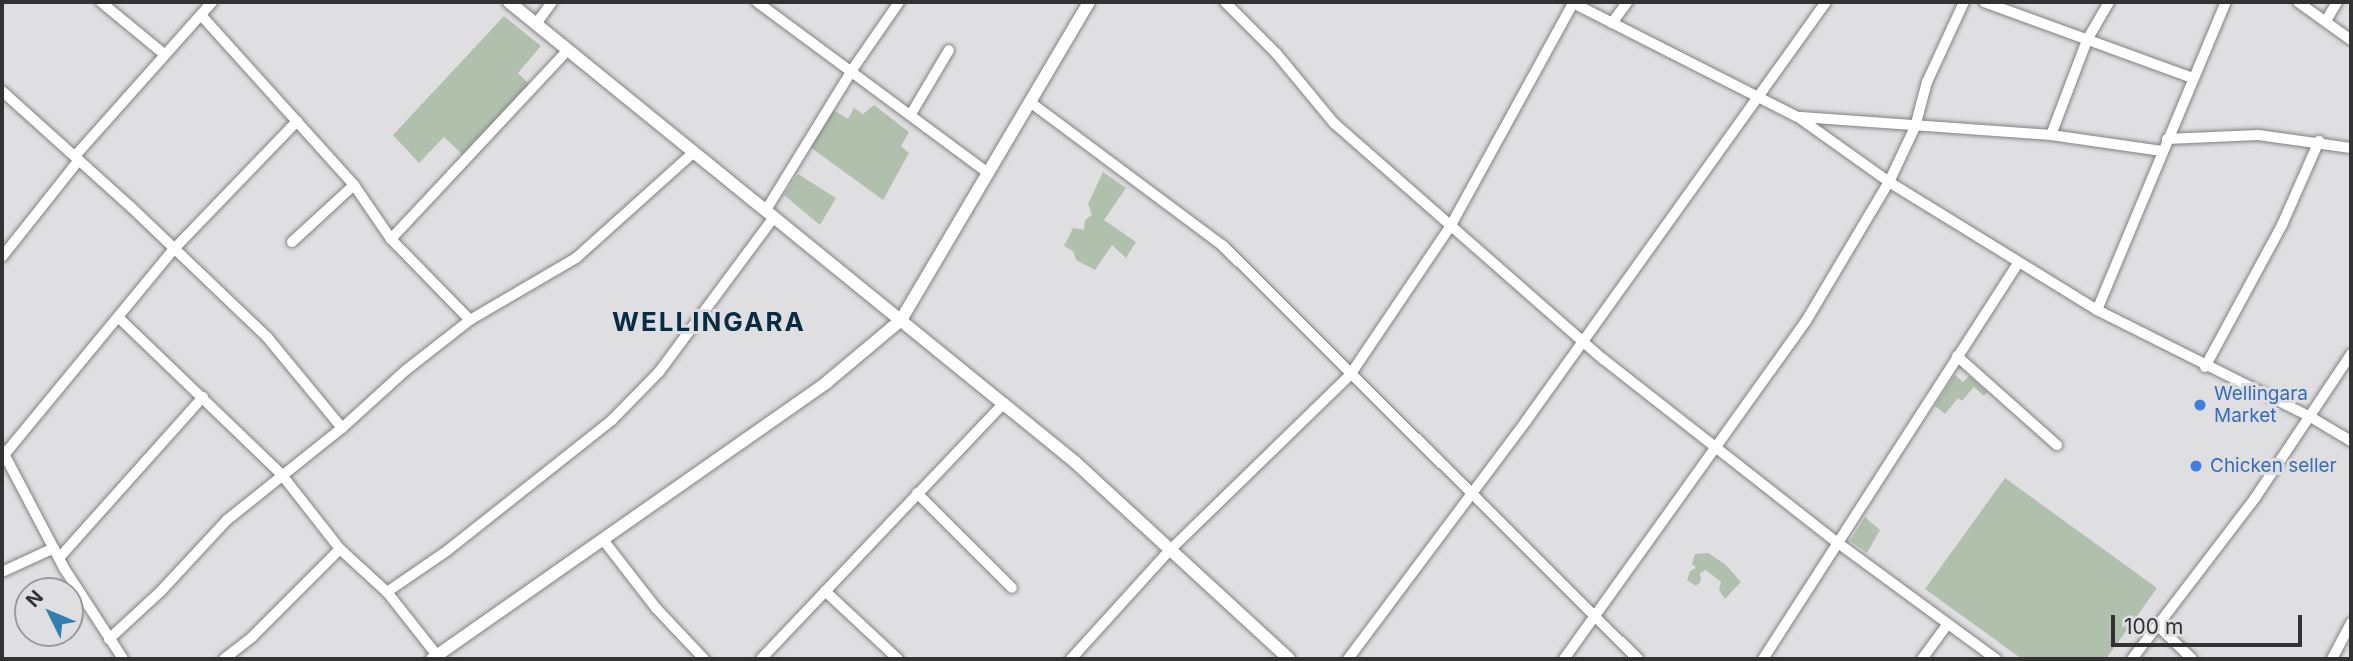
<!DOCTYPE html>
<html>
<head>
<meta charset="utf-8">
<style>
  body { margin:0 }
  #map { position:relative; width:2353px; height:661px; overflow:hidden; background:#dfdfe2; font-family:Inter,sans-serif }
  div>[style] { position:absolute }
  .green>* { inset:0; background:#b1c0ac }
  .roads { filter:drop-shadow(0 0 2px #828285) drop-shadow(0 0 2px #828285) }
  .minor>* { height:10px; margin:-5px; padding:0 5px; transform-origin:5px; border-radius:5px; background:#fff }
  .tertiary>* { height:12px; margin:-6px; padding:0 6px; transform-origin:6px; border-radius:6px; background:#fff }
  .dots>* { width:19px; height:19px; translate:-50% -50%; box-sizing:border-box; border:4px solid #dfdfe2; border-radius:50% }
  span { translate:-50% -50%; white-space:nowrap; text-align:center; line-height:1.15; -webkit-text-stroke:6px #dfdfe2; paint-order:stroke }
  .shop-label { font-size:19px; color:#366cbe }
  .left { translate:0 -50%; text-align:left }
  .district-label { font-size:26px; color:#062d44; font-weight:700; letter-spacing:2px }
  .frame { position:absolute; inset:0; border:4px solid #323233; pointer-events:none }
  .north { position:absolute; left:14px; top:577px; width:70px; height:70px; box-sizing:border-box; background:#dfdfe2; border:2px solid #9a9a9c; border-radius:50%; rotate:313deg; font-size:19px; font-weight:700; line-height:28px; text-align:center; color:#323233 }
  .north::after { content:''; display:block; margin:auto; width:24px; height:32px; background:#317fb1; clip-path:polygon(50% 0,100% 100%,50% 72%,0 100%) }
  .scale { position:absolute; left:2111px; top:615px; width:191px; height:32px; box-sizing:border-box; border:4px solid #323233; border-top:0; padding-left:9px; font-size:21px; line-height:24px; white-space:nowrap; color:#323233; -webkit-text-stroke:5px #dfdfe2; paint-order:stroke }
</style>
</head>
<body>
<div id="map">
  <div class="green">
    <i style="clip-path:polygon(504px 16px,541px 46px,518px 73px,530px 85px,464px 156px,444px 137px,419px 163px,393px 135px)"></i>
    <i style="clip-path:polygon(874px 105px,909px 132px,901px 146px,909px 153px,883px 200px,810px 147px,833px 110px,848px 119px,854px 108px,863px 114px)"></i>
    <i style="clip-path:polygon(1103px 172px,1126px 188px,1104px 220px,1136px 242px,1126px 258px,1112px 245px,1095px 270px,1076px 260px,1073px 251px,1064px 246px,1073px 228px,1084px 230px,1085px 220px,1092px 215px,1088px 204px)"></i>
    <i style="clip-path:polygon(798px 174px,836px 198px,820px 225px,784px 195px)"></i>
    <i style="clip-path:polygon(1955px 375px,1963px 382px,1969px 376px,1987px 392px,1984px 396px,1974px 387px,1962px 401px,1958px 398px,1945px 414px,1935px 406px)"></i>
    <i style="clip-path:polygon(2005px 478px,2157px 588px,2106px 659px,2022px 659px,1925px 589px)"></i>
    <i style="clip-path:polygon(1865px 517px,1880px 530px,1867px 553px,1850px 541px)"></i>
    <i style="clip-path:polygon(1708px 553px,1725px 564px,1741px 582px,1725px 599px,1719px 590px,1721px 582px,1706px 570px,1700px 573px,1701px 581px,1696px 586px,1687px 580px,1690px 571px,1696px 568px,1692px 564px,1695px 554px)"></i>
  </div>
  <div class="roads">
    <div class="minor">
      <i style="left:101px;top:2px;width:82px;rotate:39.5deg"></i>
      <i style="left:757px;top:2px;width:287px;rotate:36.5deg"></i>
      <i style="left:1225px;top:2px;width:72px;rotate:45deg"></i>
      <i style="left:1276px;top:53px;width:91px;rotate:50.4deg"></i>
      <i style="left:1334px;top:123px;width:358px;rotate:41.3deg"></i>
      <i style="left:1603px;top:359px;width:298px;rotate:38.1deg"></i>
      <i style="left:1838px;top:543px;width:196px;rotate:36.3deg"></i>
      <i style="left:1571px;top:2px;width:254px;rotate:26.9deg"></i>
      <i style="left:1798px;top:117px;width:112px;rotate:35.5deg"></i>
      <i style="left:1889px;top:182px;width:244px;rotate:31.6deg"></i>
      <i style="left:2097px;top:310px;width:237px;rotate:26.6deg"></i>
      <i style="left:2309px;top:416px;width:49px;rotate:30.8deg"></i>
      <i style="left:1984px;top:2px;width:222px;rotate:20deg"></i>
      <i style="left:2298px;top:2px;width:65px;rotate:35.6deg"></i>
      <i style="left:201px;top:15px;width:229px;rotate:48deg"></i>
      <i style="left:354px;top:185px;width:65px;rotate:55.6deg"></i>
      <i style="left:2326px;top:21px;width:22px;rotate:-60deg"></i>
      <i style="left:1612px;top:23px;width:26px;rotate:-54deg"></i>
      <i style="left:536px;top:24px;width:27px;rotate:-54deg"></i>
      <i style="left:2px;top:91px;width:173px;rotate:42deg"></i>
      <i style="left:131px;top:207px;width:188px;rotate:43.7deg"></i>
      <i style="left:267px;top:337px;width:118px;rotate:50.5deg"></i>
      <i style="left:1030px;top:102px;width:241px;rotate:36.7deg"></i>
      <i style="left:1223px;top:246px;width:585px;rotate:44.86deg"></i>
      <i style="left:911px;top:114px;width:74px;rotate:-59.3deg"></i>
      <i style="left:1801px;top:117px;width:251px;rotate:4.1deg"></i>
      <i style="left:2051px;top:135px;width:112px;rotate:8.2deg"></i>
      <i style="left:2051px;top:135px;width:102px;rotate:-69.2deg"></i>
      <i style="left:2087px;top:40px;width:44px;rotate:-59.9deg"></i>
      <i style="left:2167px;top:139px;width:91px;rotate:-2.5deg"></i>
      <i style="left:2258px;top:135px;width:94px;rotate:8deg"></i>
      <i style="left:75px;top:156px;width:206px;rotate:-48.3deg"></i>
      <i style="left:766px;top:210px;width:164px;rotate:-58.4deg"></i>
      <i style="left:852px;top:70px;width:83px;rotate:-55.3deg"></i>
      <i style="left:292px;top:242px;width:84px;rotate:-42.6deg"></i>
      <i style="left:2px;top:257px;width:124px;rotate:-51.6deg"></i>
      <i style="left:2097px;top:310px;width:334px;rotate:-67.3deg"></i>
      <i style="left:119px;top:318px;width:226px;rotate:43.9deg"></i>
      <i style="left:282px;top:475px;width:94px;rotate:51.9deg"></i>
      <i style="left:340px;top:549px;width:64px;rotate:42.5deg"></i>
      <i style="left:387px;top:592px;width:85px;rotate:51.7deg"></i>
      <i style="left:470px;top:320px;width:113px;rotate:-134.3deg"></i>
      <i style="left:391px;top:239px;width:258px;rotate:-46.9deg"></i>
      <i style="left:1957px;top:356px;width:134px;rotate:41.7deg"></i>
      <i style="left:2205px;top:367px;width:162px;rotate:-61.5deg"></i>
      <i style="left:2282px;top:225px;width:92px;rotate:-66.2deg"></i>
      <i style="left:2px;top:450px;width:133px;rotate:62.3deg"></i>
      <i style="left:64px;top:568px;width:108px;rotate:57deg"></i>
      <i style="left:4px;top:455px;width:266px;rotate:-50.5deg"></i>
      <i style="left:173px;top:250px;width:179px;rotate:-46.1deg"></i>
      <i style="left:917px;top:493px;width:134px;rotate:45deg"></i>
      <i style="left:604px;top:541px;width:85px;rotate:52.2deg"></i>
      <i style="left:656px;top:608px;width:70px;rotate:46.7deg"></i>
      <i style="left:59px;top:558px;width:216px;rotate:-48.2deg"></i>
      <i style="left:2px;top:572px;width:57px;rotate:-24.8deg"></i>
      <i style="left:825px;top:591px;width:100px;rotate:43deg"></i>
      <i style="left:387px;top:592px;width:74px;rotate:-34.5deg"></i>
      <i style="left:448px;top:550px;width:209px;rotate:-38.4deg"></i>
      <i style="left:612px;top:420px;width:67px;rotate:-45.6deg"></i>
      <i style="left:659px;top:372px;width:193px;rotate:-53.4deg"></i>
      <i style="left:2158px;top:626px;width:47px;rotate:44.1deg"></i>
      <i style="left:109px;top:639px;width:71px;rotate:-42.7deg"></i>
      <i style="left:161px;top:591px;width:97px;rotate:-47.1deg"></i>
      <i style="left:227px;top:520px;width:147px;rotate:-38.7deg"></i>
      <i style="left:342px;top:428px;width:86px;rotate:-42.2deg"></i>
      <i style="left:406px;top:370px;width:81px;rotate:-38deg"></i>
      <i style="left:470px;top:320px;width:123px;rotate:-30.3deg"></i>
      <i style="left:576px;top:258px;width:159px;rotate:-41.9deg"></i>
      <i style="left:224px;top:659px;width:36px;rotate:-38deg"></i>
      <i style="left:252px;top:637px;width:124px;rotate:-45deg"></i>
      <i style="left:761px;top:659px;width:353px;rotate:-46.5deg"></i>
      <i style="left:1071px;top:659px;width:146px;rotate:-47.8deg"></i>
      <i style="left:1169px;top:551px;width:252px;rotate:-44.2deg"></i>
      <i style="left:1350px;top:375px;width:179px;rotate:-56deg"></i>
      <i style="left:1450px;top:227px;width:256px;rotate:-61.2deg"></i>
      <i style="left:1348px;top:659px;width:297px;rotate:-53.2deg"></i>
      <i style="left:1526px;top:421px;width:515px;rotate:-54.4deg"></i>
      <i style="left:1564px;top:659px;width:416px;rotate:-54.4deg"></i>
      <i style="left:1806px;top:321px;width:162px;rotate:-59.2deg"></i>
      <i style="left:1889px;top:182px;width:61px;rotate:-64.7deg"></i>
      <i style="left:1915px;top:127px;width:47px;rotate:-75.1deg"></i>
      <i style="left:1927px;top:82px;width:88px;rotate:-65.2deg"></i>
      <i style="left:1763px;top:659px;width:472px;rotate:-57.2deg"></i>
      <i style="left:1922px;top:659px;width:42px;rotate:-53.7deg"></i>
      <i style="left:2132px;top:659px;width:203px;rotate:-52.6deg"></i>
      <i style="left:2255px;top:498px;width:173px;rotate:-56.3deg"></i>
      <i style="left:2332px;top:659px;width:41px;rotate:-62.2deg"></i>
    </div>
    <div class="tertiary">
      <i style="left:509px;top:2px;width:729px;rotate:39.1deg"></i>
      <i style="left:1075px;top:462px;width:291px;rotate:42.6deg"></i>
      <i style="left:432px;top:659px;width:482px;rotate:-35deg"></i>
      <i style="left:827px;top:382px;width:97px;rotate:-40deg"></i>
      <i style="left:901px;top:320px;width:369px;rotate:-59.4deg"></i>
    </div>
  </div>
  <div class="dots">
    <i style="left:2200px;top:405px;background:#3f7fe0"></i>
    <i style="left:2196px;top:466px;background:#3f7fe0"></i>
  </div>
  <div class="shop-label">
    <span class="left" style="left:2214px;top:405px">Wellingara<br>Market</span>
    <span class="left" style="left:2210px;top:466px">Chicken seller</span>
  </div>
  <div class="district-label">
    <span style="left:709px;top:322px">WELLINGARA</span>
  </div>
  <div class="frame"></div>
  <div class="north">N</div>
  <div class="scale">100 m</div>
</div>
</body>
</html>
